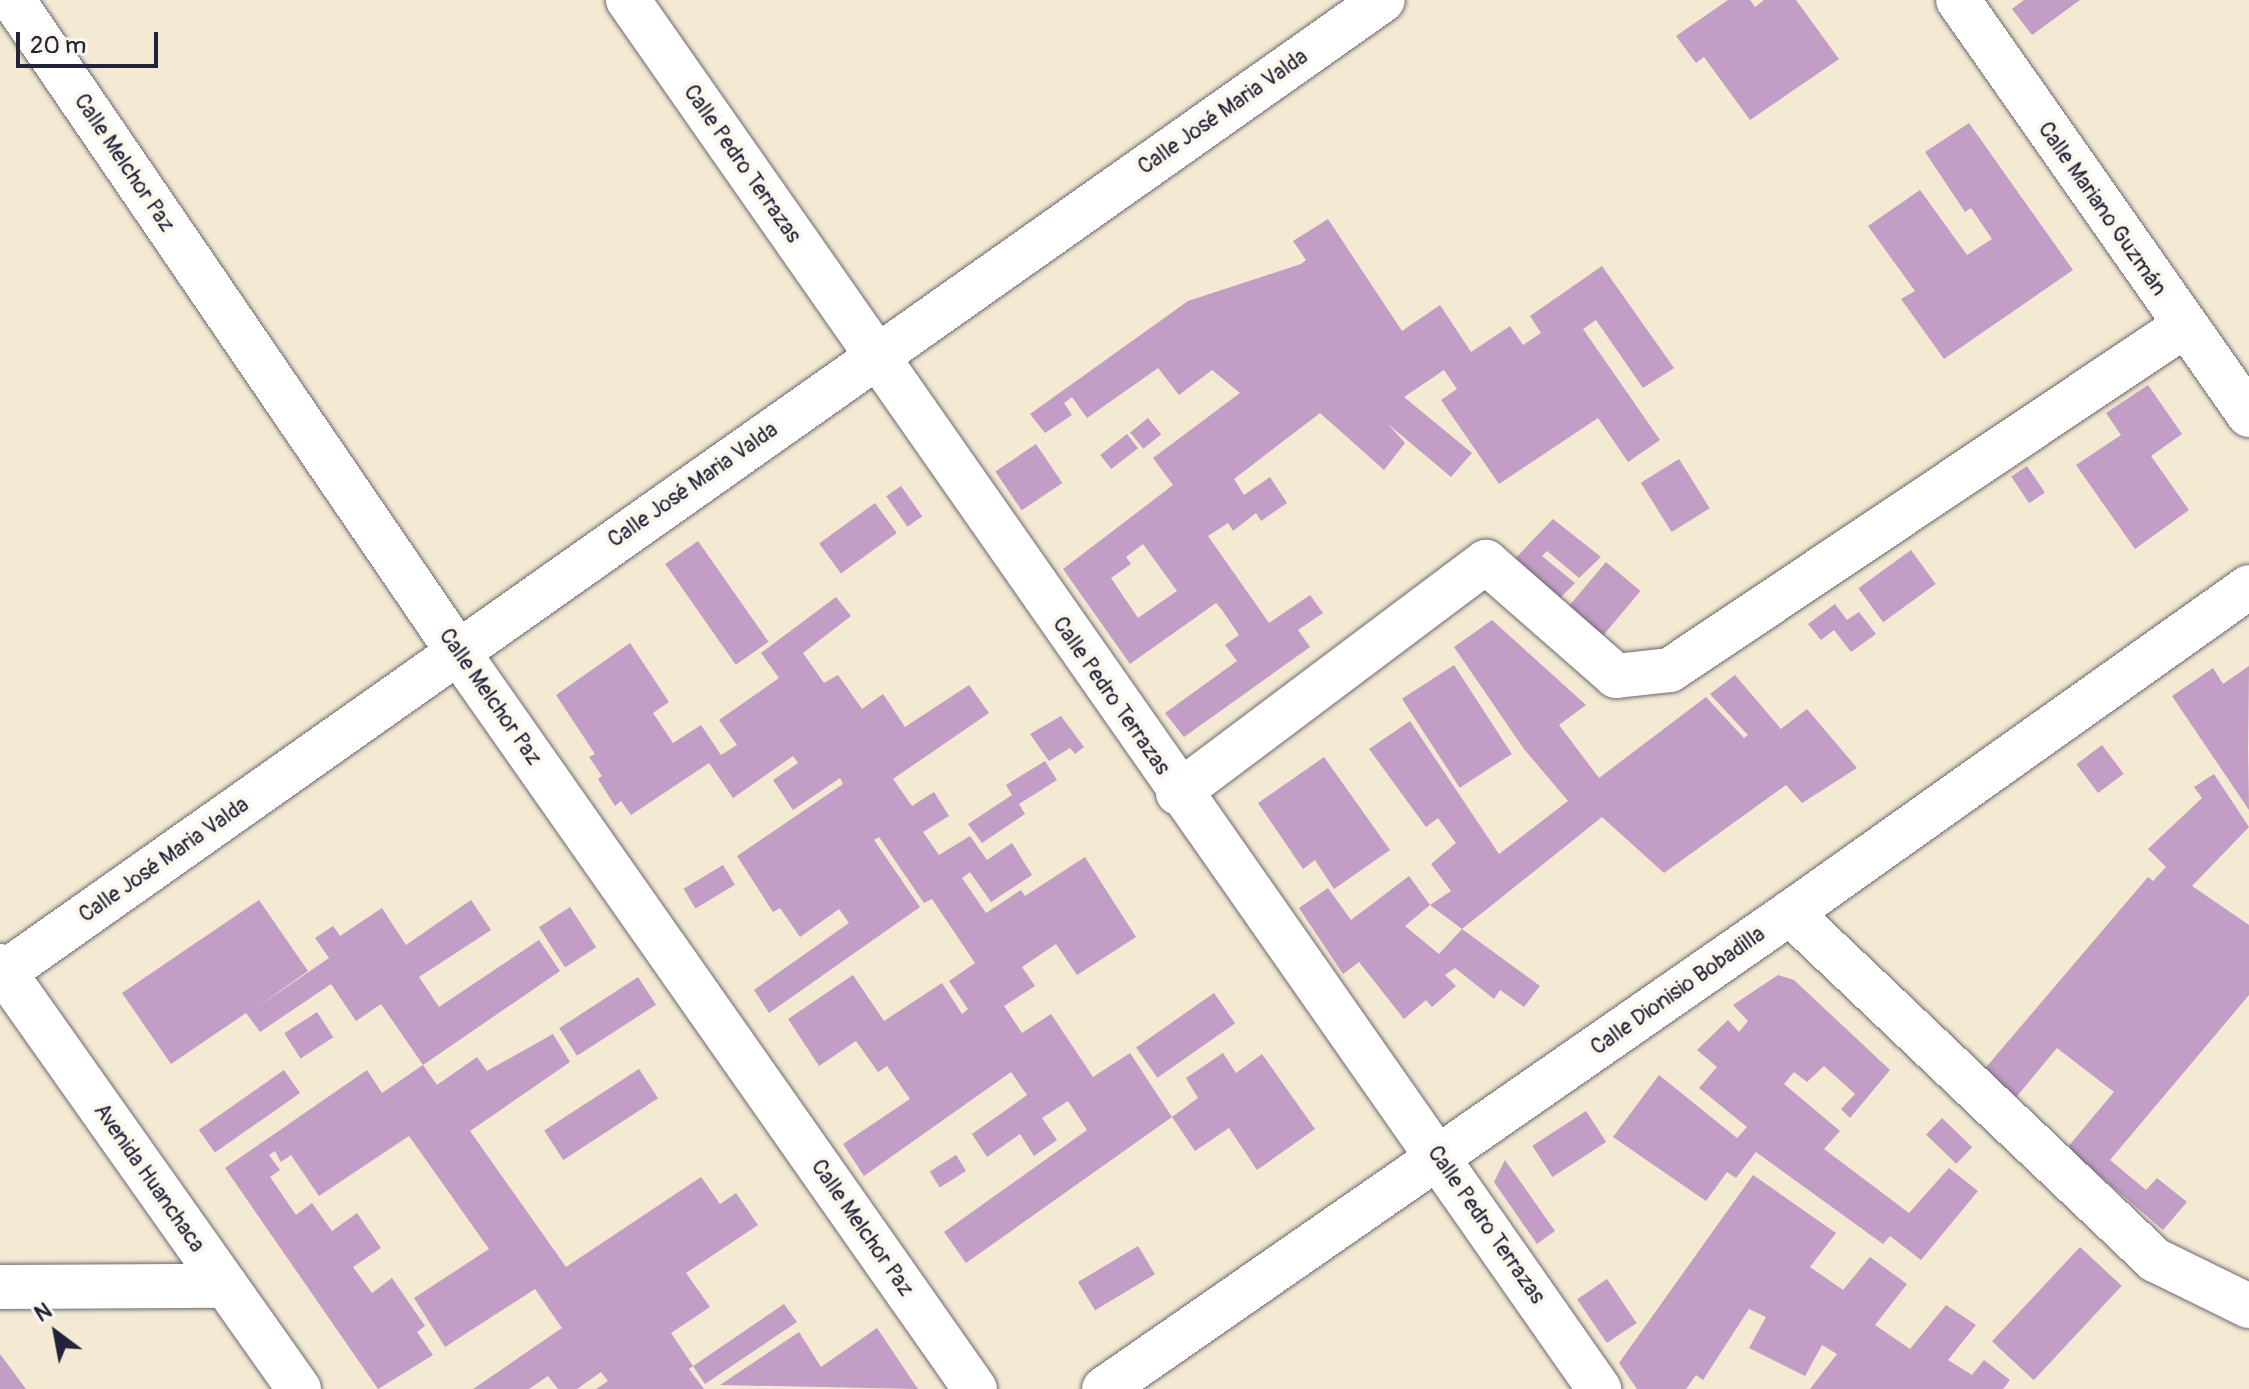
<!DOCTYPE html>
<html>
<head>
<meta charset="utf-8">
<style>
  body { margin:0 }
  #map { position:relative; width:2249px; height:1389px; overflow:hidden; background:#f4e9d2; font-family:Pangolin,sans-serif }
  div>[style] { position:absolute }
  .building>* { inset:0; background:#c29dc6; transform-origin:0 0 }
  .roads { filter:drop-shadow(0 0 2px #6c6870) drop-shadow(0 0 2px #6c6870) }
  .minor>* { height:44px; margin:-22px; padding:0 22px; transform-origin:22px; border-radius:22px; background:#fff }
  span { translate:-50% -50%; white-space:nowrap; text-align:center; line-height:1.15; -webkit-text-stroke:8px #fbf7ec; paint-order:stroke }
  .street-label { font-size:22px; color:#22223b }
  .north { position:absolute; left:16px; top:1293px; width:80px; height:80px; -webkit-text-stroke:6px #fbf7ec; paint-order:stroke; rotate:328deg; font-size:22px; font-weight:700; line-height:32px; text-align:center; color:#22223b }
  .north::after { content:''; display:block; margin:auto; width:28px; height:36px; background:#22223b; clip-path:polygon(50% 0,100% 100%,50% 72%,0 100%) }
  .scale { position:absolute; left:16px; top:32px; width:142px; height:36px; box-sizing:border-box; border:4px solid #22223b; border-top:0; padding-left:10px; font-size:24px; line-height:28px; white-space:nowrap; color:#22223b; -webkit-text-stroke:6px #fbf7ec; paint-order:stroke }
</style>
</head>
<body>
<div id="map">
  <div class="building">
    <i style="clip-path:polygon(1728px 0,1750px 0,1755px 7px,1764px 0,1796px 0,1839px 59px,1750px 120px,1704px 57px,1696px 63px,1676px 36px)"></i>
    <i style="clip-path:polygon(2024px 0,2080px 0,2032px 35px,2012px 9px)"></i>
    <i style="clip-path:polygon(1969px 123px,2073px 270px,1944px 359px,1901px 299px,1915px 291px,1868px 226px,1920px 190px,1967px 255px,1992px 239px,1971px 208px,1965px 212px,1925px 152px)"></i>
    <i style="clip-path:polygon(evenodd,1328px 219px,1402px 331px,1440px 305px,1471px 352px,1510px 326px,1523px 345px,1541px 333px,1530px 316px,1602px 266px,1674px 368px,1643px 388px,1596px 320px,1583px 329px,1660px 440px,1628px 462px,1598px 418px,1499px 484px,1441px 400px,1457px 389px,1444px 370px,1404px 397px,1472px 453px,1451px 477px,1388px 424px,1405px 443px,1384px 470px,1320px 413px,1234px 479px,1244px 495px,1270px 477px,1287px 503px,1261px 521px,1256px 513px,1233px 531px,1228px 523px,1208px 536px,1269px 623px,1310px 595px,1323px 613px,1298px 630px,1310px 647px,1184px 737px,1165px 713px,1237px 661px,1225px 645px,1239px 635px,1222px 610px,1216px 603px,1130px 664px,1063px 569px,1173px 485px,1153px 458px,1240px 393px,1212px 370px,1179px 395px,1158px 368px,1087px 418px,1072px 397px,1064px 403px,1072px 415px,1045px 433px,1030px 414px,1188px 301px,1301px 264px,1306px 260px,1293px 241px,1328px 219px,1143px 544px,1177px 591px,1138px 618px,1111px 578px,1131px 564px,1126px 557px,1143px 544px)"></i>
    <i style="clip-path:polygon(2148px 385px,2182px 434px,2151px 456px,2189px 510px,2135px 549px,2076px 465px,2121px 435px,2106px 413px)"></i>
    <i style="left:1148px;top:418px;width:21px;height:23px;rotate:51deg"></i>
    <i style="left:1127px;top:434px;width:18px;height:34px;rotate:52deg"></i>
    <i style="left:1036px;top:444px;width:47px;height:49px;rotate:56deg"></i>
    <i style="left:1679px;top:459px;width:58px;height:45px;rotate:58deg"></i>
    <i style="left:2027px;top:466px;width:32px;height:19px;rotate:56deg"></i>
    <i style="left:901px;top:486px;width:37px;height:18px;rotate:55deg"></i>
    <i style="left:875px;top:503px;width:37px;height:69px;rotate:54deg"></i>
    <i style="clip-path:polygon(1553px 519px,1601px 557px,1579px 578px,1547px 551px,1542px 556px,1575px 583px,1552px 606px,1509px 565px)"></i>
    <i style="left:698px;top:541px;width:123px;height:40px;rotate:55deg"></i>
    <i style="left:1911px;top:550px;width:42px;height:65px;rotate:54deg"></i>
    <i style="left:1606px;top:562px;width:45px;height:69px;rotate:40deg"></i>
    <i style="clip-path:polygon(836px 597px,851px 616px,803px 653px,824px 683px,838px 675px,862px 709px,883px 694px,905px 727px,969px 685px,989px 713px,893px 779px,912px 806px,934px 792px,949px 816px,923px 832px,939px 855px,970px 836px,987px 860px,1012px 843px,1032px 875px,991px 902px,970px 872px,962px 878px,986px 913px,1021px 890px,1025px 896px,1085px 857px,1136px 937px,1077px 975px,1056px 944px,1022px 967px,1035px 986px,1004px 1006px,1022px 1033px,1051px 1014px,1093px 1077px,1130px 1053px,1172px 1117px,966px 1263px,944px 1232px,1087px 1130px,1068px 1101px,1042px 1118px,1057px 1140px,1034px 1156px,1020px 1134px,987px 1157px,972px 1134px,1027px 1095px,1011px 1072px,864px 1176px,843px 1144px,910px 1099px,887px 1066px,878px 1072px,856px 1041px,819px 1066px,788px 1019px,853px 975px,884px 1021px,942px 983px,962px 1014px,968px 1009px,949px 981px,975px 963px,932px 899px,924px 903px,879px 837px,874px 840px,920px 907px,769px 1013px,754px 990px,849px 923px,839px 909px,800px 937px,780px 908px,773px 912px,737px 856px,843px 784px,840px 778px,793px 810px,773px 780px,798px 763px,793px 756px,733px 798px,709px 763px,631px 815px,621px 801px,615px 806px,598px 779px,602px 776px,589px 757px,595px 754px,556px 695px,630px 643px,669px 702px,653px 713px,673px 743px,701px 725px,721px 755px,737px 745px,719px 720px,779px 678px,761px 653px)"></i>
    <i style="clip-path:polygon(1835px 604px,1847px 620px,1859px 612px,1876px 634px,1851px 652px,1834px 630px,1821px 640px,1808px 624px)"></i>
    <i style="clip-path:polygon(1492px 620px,1586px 705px,1559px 725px,1599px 778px,1706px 697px,1744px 738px,1748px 735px,1710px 694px,1735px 675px,1781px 729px,1807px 709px,1857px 768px,1802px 803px,1786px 785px,1664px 873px,1602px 817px,1462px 929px,1430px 905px,1451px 891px,1431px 864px,1456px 843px,1438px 818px,1426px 827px,1369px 749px,1410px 721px,1499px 854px,1568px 801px,1524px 749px,1454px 647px)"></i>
    <i style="left:1454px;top:665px;width:106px;height:62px;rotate:57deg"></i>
    <i style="clip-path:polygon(2249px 666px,2248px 749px,2249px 810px,2172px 696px,2213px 668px,2223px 684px)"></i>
    <i style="clip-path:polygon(1061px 716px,1084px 747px,1075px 754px,1070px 748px,1049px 761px,1030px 734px)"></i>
    <i style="left:2102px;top:745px;width:36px;height:32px;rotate:53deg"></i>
    <i style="clip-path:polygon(1324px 757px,1390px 850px,1334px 889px,1315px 860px,1303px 869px,1258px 803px)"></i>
    <i style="clip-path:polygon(1045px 761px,1057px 780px,1019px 804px,1025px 814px,982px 843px,968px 824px,1012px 795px,1006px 785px)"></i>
    <i style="clip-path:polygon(2214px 774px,2249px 827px,2192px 886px,2249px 925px,2249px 995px,2110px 1160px,2146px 1190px,2157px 1178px,2187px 1202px,2163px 1230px,2067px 1148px,2114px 1092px,2057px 1048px,2013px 1101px,1982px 1072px,2148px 877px,2153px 881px,2166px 867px,2148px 849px,2202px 798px,2194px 787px)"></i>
    <i style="left:723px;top:865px;width:23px;height:46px;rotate:59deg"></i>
    <i style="clip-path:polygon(1409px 876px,1430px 905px,1405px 926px,1439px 954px,1462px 929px,1540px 986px,1524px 1007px,1500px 990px,1494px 999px,1455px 968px,1445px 975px,1456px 986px,1432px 1007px,1426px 1000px,1404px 1019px,1359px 962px,1343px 974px,1299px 908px,1328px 888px,1351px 920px)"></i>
    <i style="clip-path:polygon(259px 900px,308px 971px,253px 1010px,329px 958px,315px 938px,333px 926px,340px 936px,382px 908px,406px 945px,471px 900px,491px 930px,419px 977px,439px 1007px,539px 940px,560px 971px,423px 1065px,381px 1004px,356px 1021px,331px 984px,260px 1032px,246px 1013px,171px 1064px,122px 993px)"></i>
    <i style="left:570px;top:907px;width:48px;height:37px;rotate:57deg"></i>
    <i style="clip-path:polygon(1778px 975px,1794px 980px,1890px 1070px,1850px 1118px,1841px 1109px,1855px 1094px,1824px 1066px,1807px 1082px,1794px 1072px,1784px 1084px,1840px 1131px,1824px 1149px,1909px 1213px,1949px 1168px,1978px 1191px,1921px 1260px,1890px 1236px,1883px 1244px,1756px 1152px,1736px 1178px,1727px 1172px,1706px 1201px,1613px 1137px,1659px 1075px,1737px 1138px,1747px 1127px,1699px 1088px,1717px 1067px,1697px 1050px,1728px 1020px,1739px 1032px,1748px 1021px,1733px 1005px)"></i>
    <i style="left:638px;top:977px;width:33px;height:94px;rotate:57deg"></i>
    <i style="left:1214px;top:993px;width:37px;height:95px;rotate:55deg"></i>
    <i style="left:317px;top:1012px;width:30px;height:39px;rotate:57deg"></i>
    <i style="clip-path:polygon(553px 1034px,570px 1062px,470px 1131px,566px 1267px,701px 1177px,720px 1204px,736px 1193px,758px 1225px,686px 1273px,710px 1307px,671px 1333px,693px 1366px,784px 1304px,797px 1322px,705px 1384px,693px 1366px,689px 1369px,704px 1389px,596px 1389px,608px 1381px,601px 1372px,577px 1389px,558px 1389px,548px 1376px,529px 1389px,473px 1389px,562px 1328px,535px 1289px,445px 1347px,414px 1298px,489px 1249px,409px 1136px,319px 1196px,291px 1155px,281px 1162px,275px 1151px,269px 1155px,280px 1170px,270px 1177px,296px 1215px,312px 1203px,332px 1231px,357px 1213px,381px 1248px,353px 1267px,372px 1293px,392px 1278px,425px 1326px,417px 1332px,433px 1355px,378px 1389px,225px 1168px,367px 1070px,382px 1093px,423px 1065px,437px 1085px,477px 1057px,487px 1071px)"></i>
    <i style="clip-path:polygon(1223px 1053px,1236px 1073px,1262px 1054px,1315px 1129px,1257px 1170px,1229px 1128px,1195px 1151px,1172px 1117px,1198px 1098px,1186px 1078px)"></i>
    <i style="left:639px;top:1069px;width:35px;height:113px;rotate:57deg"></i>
    <i style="left:284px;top:1070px;width:28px;height:104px;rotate:55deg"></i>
    <i style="left:1586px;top:1111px;width:37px;height:64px;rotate:57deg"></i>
    <i style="left:1942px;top:1118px;width:42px;height:23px;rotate:44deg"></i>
    <i style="left:956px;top:1155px;width:19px;height:31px;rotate:58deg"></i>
    <i style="clip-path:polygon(1505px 1160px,1555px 1231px,1537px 1244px,1494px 1182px)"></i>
    <i style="clip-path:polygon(1753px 1175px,1836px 1233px,1810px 1267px,1843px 1290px,1870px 1257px,1907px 1284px,1875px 1325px,1910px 1349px,1946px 1305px,1976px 1325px,1948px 1360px,1972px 1375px,1984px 1360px,2010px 1380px,2003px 1389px,1810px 1389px,1837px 1354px,1822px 1345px,1805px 1376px,1749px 1348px,1766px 1317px,1749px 1309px,1703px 1380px,1696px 1375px,1686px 1389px,1637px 1389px,1619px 1363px)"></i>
    <i style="left:1138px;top:1246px;width:33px;height:70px;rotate:59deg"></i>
    <i style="left:2080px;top:1247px;width:57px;height:129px;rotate:43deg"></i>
    <i style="left:1607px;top:1279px;width:53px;height:36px;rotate:56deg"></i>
    <i style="clip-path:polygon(877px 1328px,918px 1389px,720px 1385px,799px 1332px,821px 1367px)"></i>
    <i style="clip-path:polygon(0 1354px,26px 1389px,0 1389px)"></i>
  </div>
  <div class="roads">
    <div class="minor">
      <i style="left:13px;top:0;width:789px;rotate:55.69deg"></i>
      <i style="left:458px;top:652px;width:900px;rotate:54.95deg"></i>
      <i style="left:628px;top:0;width:1695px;rotate:55.04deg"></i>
      <i style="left:1958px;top:0;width:507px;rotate:54.96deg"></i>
      <i style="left:1178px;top:793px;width:385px;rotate:-36.9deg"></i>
      <i style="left:1486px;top:562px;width:173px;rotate:41.2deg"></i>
      <i style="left:1616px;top:676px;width:54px;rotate:-6.3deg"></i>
      <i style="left:1670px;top:670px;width:618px;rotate:-33.79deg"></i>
      <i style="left:1790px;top:913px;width:504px;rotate:43.55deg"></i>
      <i style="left:2155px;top:1260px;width:105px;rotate:26.1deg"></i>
      <i style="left:0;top:966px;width:518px;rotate:54.75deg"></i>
      <i style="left:5px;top:972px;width:1686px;rotate:-35.2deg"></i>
      <i style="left:0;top:1287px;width:226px;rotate:-0.3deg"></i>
      <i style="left:1104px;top:1389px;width:835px;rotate:-34.76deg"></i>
      <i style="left:1790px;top:913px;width:563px;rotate:-35.38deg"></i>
    </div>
  </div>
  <div class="street-label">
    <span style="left:1223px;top:112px;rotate:-35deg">Calle José Maria Valda</span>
    <span style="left:124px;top:163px;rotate:56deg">Calle Melchor Paz</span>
    <span style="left:742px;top:164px;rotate:55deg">Calle Pedro Terrazas</span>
    <span style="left:2102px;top:209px;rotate:55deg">Calle Mariano Guzmán</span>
    <span style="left:693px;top:485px;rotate:-35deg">Calle José Maria Valda</span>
    <span style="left:1111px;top:696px;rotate:55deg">Calle Pedro Terrazas</span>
    <span style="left:490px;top:697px;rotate:55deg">Calle Melchor Paz</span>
    <span style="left:164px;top:860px;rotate:-35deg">Calle José Maria Valda</span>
    <span style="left:1678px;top:991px;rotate:-35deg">Calle Dionisio Bobadilla</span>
    <span style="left:149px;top:1178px;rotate:55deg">Avenida Huanchaca</span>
    <span style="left:1486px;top:1225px;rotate:55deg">Calle Pedro Terrazas</span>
    <span style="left:862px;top:1228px;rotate:55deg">Calle Melchor Paz</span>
  </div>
  <div class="north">N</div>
  <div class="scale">20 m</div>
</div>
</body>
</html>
